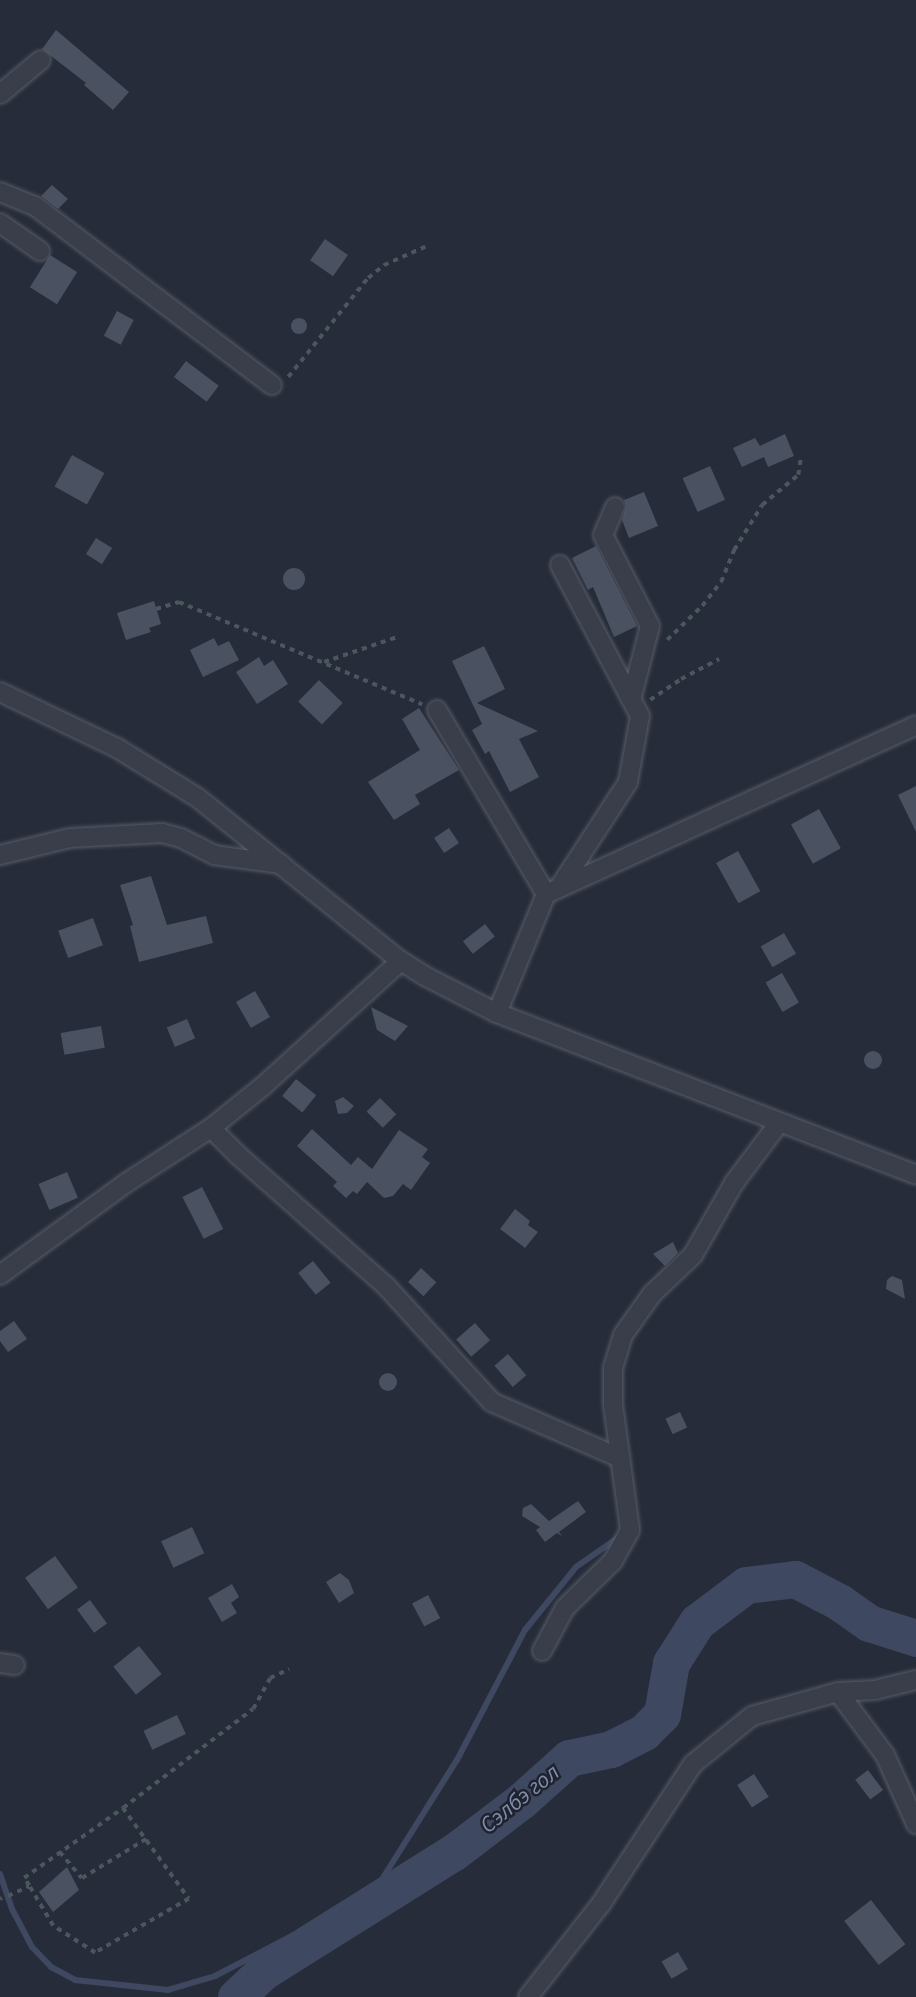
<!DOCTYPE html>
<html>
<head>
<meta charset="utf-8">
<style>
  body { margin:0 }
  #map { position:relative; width:916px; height:1997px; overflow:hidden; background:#262c39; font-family:"Source Sans 3",sans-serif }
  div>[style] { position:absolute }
  .stream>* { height:6px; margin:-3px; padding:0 3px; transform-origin:3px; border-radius:3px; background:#3e4860 }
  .river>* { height:37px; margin:-18.5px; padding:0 18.5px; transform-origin:18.5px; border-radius:18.5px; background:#3e4860 }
  .building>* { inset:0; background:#4a5160; transform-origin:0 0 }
  .round { border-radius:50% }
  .path>* { height:3.5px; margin-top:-1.75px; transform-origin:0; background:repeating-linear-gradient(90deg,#4a575c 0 5px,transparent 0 10px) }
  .roads { filter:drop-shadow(0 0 2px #585c68) drop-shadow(0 0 2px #585c68) }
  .minor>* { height:18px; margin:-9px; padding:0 9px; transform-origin:9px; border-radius:9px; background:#3a3e4a }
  span { translate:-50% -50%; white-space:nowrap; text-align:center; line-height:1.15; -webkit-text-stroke:5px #1f232f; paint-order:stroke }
  .water-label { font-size:23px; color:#818daa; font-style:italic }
</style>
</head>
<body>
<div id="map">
  <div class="stream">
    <i style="left:0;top:1874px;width:37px;rotate:71deg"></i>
    <i style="left:12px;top:1909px;width:43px;rotate:62.2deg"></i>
    <i style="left:32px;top:1947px;width:28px;rotate:46deg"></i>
    <i style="left:51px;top:1967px;width:27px;rotate:28deg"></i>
    <i style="left:75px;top:1980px;width:94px;rotate:6.1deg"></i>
    <i style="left:168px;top:1990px;width:49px;rotate:-16.6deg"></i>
    <i style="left:215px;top:1976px;width:99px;rotate:-27.6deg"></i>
    <i style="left:303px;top:1930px;width:65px;rotate:-19.8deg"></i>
    <i style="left:364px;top:1908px;width:175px;rotate:-57.9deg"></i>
    <i style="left:457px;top:1760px;width:147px;rotate:-62.4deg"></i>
    <i style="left:525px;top:1630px;width:81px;rotate:-51deg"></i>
    <i style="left:576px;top:1567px;width:52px;rotate:-34.9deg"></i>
  </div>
  <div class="river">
    <i style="left:236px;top:1997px;width:38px;rotate:-43deg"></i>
    <i style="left:264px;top:1971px;width:224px;rotate:-32.1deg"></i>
    <i style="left:454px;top:1852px;width:84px;rotate:-37.3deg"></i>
    <i style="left:521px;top:1801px;width:64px;rotate:-41.9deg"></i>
    <i style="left:569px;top:1758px;width:43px;rotate:-12.1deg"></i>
    <i style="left:611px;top:1749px;width:37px;rotate:-27deg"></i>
    <i style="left:644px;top:1732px;width:25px;rotate:-45deg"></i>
    <i style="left:662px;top:1714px;width:52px;rotate:-80deg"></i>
    <i style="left:671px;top:1663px;width:49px;rotate:-57.6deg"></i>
    <i style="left:697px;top:1622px;width:61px;rotate:-37.1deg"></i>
    <i style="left:746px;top:1585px;width:49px;rotate:-7deg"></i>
    <i style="left:795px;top:1579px;width:50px;rotate:27.6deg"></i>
    <i style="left:839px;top:1602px;width:37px;rotate:35deg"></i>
    <i style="left:869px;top:1623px;width:49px;rotate:17.7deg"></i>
  </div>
  <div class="building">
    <i style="clip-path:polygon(56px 30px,129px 92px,113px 110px,84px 85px,86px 83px,42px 49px)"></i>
    <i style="clip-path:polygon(52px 185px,68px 199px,58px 209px,41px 196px)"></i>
    <i style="left:325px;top:239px;width:28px;height:26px;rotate:35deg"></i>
    <i style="left:50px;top:255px;width:32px;height:38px;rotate:32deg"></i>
    <i style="left:117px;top:311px;width:19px;height:28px;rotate:28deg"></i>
    <i class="round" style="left:291px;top:318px;width:16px;height:16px"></i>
    <i style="left:186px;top:361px;width:41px;height:20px;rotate:37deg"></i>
    <i style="clip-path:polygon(785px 434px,794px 456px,768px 467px,764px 457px,742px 467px,733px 448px,755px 438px,760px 446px)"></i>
    <i style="left:72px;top:455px;width:37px;height:36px;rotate:29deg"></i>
    <i style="left:710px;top:466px;width:37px;height:30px;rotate:66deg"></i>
    <i style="clip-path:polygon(644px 492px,658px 526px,629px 538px,622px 520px,626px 506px,624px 500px)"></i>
    <i style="left:96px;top:538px;width:19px;height:19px;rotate:32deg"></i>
    <i style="clip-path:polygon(596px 546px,637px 626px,614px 637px,593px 587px,588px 590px,572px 558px)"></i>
    <i class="round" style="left:283px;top:568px;width:22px;height:22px"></i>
    <i style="clip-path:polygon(154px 601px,161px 624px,149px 628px,151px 632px,126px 640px,117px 613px)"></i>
    <i style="clip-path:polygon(214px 638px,218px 646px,229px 641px,239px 660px,203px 677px,190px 650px)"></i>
    <i style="clip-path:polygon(484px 646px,505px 689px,477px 703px,538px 731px,519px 739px,539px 777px,510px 792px,489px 751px,485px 754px,472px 730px,482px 724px,452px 661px)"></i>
    <i style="clip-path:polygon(259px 657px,264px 666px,273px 660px,288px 684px,257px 704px,236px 672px)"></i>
    <i style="left:319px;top:680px;width:33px;height:30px;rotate:44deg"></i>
    <i style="clip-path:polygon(419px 708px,459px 770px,415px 795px,420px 804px,394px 820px,368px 782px,420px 750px,402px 719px)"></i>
    <i style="clip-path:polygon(916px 786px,916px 832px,898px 795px)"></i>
    <i style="left:819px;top:809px;width:45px;height:32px;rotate:61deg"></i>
    <i style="left:449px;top:828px;width:18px;height:18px;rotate:56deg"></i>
    <i style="left:738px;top:851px;width:46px;height:25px;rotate:61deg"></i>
    <i style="clip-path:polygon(151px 876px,167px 925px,206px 916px,213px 943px,139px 962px,130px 926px,133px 925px,120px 885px)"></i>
    <i style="left:93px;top:918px;width:29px;height:37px;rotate:70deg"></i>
    <i style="left:485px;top:924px;width:16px;height:28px;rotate:52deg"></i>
    <i style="left:784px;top:933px;width:24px;height:27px;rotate:60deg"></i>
    <i style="left:782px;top:973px;width:34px;height:19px;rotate:60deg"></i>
    <i style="left:255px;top:991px;width:30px;height:22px;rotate:60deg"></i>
    <i style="clip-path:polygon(371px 1007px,408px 1026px,395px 1041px,377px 1030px)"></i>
    <i style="left:187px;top:1019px;width:21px;height:22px;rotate:67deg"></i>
    <i style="left:101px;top:1026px;width:22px;height:41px;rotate:80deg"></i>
    <i class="round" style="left:864px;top:1051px;width:18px;height:18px"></i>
    <i style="left:296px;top:1079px;width:26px;height:22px;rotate:39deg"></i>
    <i style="clip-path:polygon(343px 1097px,354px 1106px,347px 1113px,338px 1114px,335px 1101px)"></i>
    <i style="left:380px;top:1098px;width:23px;height:19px;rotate:45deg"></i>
    <i style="clip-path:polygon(312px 1129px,351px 1165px,358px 1157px,372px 1169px,399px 1130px,428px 1149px,422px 1157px,430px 1163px,411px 1190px,403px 1184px,393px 1196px,384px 1198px,367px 1182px,357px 1194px,353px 1191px,346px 1198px,333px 1186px,337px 1182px,297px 1146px)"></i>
    <i style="left:67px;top:1172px;width:28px;height:31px;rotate:67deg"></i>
    <i style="left:202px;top:1187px;width:47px;height:22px;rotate:63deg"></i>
    <i style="clip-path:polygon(515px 1209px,530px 1221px,528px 1225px,538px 1232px,525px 1248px,500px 1229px)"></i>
    <i style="clip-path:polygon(673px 1242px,678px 1253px,665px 1266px,653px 1254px)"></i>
    <i style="left:313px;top:1261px;width:28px;height:19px;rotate:51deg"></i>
    <i style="left:421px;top:1268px;width:21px;height:19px;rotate:43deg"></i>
    <i style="clip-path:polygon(892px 1276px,902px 1280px,905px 1299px,886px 1289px,887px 1280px)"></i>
    <i style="clip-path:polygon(14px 1321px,27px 1339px,8px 1352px,0 1341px,0 1331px)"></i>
    <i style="left:475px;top:1323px;width:23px;height:25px;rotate:49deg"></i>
    <i style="left:508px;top:1354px;width:28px;height:18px;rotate:49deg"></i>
    <i class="round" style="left:379px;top:1373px;width:18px;height:18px"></i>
    <i style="left:680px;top:1412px;width:17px;height:16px;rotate:65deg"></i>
    <i style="clip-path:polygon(578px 1501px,586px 1512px,559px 1532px,562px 1536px,557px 1533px,545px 1542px,536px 1530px,540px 1527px,522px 1516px,523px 1508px,531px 1504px,549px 1521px)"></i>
    <i style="left:192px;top:1527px;width:29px;height:34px;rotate:65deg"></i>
    <i style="left:55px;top:1556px;width:39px;height:37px;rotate:54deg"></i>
    <i style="clip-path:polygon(340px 1573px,349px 1580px,354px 1593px,339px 1603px,326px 1582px)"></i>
    <i style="clip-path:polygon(232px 1584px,239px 1597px,231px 1603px,237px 1613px,222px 1622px,208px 1598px)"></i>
    <i style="left:428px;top:1595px;width:26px;height:18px;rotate:62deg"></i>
    <i style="left:90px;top:1600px;width:29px;height:16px;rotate:54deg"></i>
    <i style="left:139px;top:1646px;width:36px;height:33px;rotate:51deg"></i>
    <i style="left:177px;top:1715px;width:21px;height:37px;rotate:65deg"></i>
    <i style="left:868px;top:1770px;width:25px;height:16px;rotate:53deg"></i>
    <i style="left:754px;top:1774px;width:27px;height:20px;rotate:57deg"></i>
    <i style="clip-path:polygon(67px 1867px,79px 1890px,53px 1912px,39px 1892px)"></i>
    <i style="left:871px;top:1900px;width:56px;height:34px;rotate:52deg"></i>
    <i style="left:678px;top:1952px;width:20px;height:19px;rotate:60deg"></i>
  </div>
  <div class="path">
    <i style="left:288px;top:377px;width:127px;rotate:-51.1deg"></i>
    <i style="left:368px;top:278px;width:21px;rotate:-39deg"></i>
    <i style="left:384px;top:265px;width:49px;rotate:-24deg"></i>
    <i style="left:156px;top:609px;width:24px;rotate:-17deg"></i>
    <i style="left:179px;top:602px;width:264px;rotate:22.8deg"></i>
    <i style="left:667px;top:640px;width:49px;rotate:-44.2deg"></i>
    <i style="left:702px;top:606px;width:31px;rotate:-52deg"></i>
    <i style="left:721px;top:582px;width:35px;rotate:-68deg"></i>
    <i style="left:734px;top:550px;width:53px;rotate:-58.1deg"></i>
    <i style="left:762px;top:505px;width:47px;rotate:-39.8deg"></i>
    <i style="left:798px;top:475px;width:18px;rotate:-81deg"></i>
    <i style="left:324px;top:662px;width:77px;rotate:-18.9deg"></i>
    <i style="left:650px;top:700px;width:37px;rotate:-34deg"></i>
    <i style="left:681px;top:679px;width:43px;rotate:-27.8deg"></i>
    <i style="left:123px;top:1808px;width:163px;rotate:-37.3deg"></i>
    <i style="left:253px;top:1709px;width:35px;rotate:-61deg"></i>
    <i style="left:270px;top:1678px;width:21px;rotate:-25deg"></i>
    <i style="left:60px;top:1852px;width:34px;rotate:50deg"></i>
    <i style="left:82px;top:1878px;width:75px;rotate:-31.4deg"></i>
    <i style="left:8px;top:1896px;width:23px;rotate:-25deg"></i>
    <i style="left:29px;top:1886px;width:9px;rotate:-122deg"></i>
    <i style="left:24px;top:1878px;width:121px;rotate:-35.3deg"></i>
    <i style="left:123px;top:1808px;width:112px;rotate:54deg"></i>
    <i style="left:189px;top:1899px;width:108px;rotate:150.1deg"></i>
    <i style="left:95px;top:1953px;width:50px;rotate:-147.3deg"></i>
    <i style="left:53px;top:1926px;width:47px;rotate:-121deg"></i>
    <i style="left:0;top:1899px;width:2px;rotate:-27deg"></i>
  </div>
  <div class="roads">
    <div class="minor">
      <i style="left:0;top:94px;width:53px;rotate:-39.7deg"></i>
      <i style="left:0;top:192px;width:38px;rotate:22deg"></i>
      <i style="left:35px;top:206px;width:297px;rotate:37.1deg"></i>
      <i style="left:0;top:223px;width:49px;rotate:35deg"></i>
      <i style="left:615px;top:507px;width:30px;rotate:113deg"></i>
      <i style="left:603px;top:535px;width:102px;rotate:62.7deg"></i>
      <i style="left:650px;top:626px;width:76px;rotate:104.4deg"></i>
      <i style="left:0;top:692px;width:130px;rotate:25.6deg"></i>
      <i style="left:117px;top:748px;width:95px;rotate:31.7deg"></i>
      <i style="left:198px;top:798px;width:260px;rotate:38.8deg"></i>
      <i style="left:401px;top:961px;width:28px;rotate:32deg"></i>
      <i style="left:425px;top:976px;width:81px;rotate:27.2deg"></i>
      <i style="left:497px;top:1013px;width:449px;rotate:21.1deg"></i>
      <i style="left:437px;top:710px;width:214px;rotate:59.4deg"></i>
      <i style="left:0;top:855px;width:72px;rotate:-13.7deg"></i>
      <i style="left:70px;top:838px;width:92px;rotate:-3.1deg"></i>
      <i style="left:162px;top:833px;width:20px;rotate:15deg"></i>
      <i style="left:181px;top:838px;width:37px;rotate:27deg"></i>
      <i style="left:214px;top:855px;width:68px;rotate:7.7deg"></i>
      <i style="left:559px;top:888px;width:126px;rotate:-56.9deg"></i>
      <i style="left:628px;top:782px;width:67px;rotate:-79.7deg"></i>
      <i style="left:640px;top:716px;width:171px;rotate:-117.9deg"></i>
      <i style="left:497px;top:1013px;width:129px;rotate:-67.6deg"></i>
      <i style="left:546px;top:894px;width:407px;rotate:-24.5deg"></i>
      <i style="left:211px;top:1128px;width:40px;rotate:45deg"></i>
      <i style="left:239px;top:1156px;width:196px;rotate:41.5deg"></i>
      <i style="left:386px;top:1286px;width:157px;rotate:47.6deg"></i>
      <i style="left:492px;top:1402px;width:140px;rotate:23.6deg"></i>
      <i style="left:0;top:1275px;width:156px;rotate:-36.1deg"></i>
      <i style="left:126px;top:1183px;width:101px;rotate:-32.9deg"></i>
      <i style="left:211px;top:1128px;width:67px;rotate:-38.9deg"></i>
      <i style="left:263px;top:1086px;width:186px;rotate:-42.2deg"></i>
      <i style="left:542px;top:1651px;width:49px;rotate:-61.9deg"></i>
      <i style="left:565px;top:1608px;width:67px;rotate:-44.4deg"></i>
      <i style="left:613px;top:1561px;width:35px;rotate:-61deg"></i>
      <i style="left:630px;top:1530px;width:126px;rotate:-97.7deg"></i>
      <i style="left:613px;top:1405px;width:37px;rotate:-90deg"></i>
      <i style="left:613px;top:1368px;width:34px;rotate:-73deg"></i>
      <i style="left:623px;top:1335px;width:50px;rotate:-54.7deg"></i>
      <i style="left:652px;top:1294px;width:57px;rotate:-43.6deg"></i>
      <i style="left:693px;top:1255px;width:83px;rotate:-60.3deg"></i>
      <i style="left:734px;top:1183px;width:75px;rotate:-53.1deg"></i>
      <i style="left:0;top:1663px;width:15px;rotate:8deg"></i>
      <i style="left:838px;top:1692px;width:37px;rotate:-3deg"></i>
      <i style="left:875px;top:1690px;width:42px;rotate:-13.7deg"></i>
      <i style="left:528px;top:1997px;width:118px;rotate:-51.9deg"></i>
      <i style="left:601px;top:1904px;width:168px;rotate:-56.7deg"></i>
      <i style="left:693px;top:1764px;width:76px;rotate:-39.1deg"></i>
      <i style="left:752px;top:1716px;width:89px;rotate:-15.6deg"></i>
      <i style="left:838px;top:1692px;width:79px;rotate:53.3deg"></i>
      <i style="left:885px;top:1755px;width:76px;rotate:65.8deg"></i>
    </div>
  </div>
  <div class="water-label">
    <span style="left:520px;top:1799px;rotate:-39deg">Сэлбэ гол</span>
  </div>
</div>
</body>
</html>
